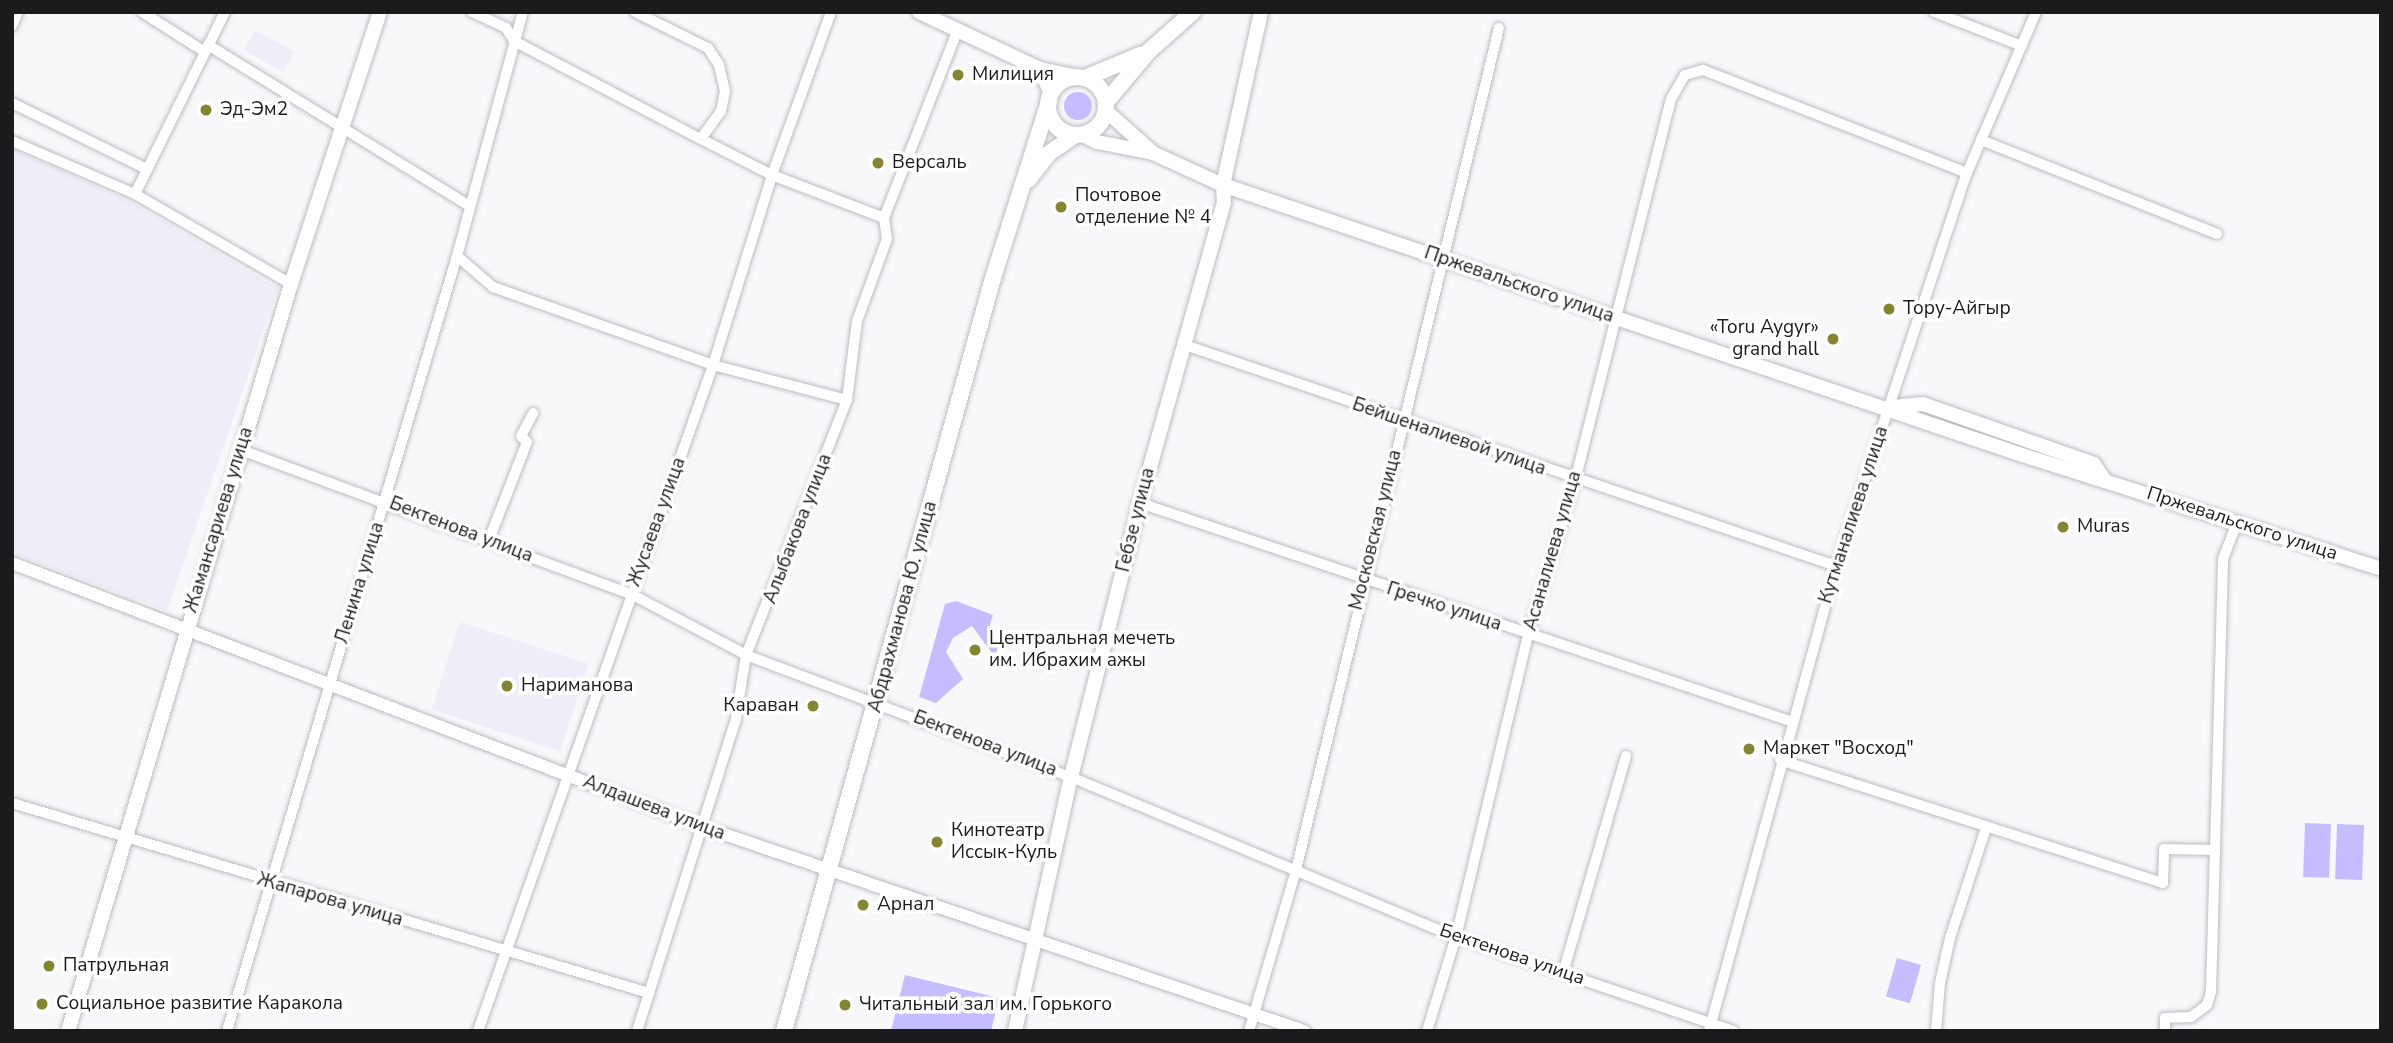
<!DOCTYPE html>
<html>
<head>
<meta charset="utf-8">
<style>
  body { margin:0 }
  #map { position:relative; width:2393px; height:1043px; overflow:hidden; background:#f8f8fb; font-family:"Nunito Sans",sans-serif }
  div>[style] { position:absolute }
  .built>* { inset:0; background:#eeedf8; transform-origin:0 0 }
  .green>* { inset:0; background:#c5bdff; transform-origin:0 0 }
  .round { border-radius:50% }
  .roads { filter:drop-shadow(0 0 2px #bdbcc0) drop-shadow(0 0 2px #bdbcc0) }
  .minor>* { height:10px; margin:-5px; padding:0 5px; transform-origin:5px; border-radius:5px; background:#fff }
  .tertiary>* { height:12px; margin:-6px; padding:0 6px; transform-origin:6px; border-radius:6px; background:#fff }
  .secondary>* { height:14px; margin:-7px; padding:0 7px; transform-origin:7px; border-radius:7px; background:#fff }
  .trunk>* { height:16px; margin:-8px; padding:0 8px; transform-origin:8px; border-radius:8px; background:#fff }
  .trunk>.ring { margin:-8px; padding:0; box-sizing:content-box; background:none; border:16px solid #fff; border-radius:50% }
  .dots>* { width:19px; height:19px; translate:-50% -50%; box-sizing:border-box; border:4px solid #fff; border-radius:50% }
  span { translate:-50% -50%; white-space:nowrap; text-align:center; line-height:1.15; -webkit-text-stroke:7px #fff; paint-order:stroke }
  .poi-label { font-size:19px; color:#1b1b1d }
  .left { translate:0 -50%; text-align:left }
  .right { translate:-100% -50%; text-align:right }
  .street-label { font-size:19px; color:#1b1b1d }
  .frame { position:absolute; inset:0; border:14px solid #1b1b1d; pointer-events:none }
</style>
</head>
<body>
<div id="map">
  <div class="built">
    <i style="left:255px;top:30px;width:45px;height:23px;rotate:29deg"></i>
    <i style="clip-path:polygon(12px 149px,128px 200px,278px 288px,167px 611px,12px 553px)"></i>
    <i style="left:460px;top:622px;width:135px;height:92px;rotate:18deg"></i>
  </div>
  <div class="green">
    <i class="round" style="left:1064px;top:92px;width:28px;height:28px"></i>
    <i style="clip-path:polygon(956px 601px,993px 615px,989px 628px,999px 643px,995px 657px,972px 626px,953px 638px,946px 652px,963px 679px,936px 703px,919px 697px,945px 604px)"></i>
    <i style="left:2305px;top:823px;width:26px;height:54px;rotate:2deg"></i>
    <i style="left:2337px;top:824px;width:27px;height:55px;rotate:2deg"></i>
    <i style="left:1897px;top:958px;width:25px;height:40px;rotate:16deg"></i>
    <i style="clip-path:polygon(905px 975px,999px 998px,991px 1031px,891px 1031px)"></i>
  </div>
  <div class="roads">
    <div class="minor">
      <i style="left:142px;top:12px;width:75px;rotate:32.4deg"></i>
      <i style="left:472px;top:12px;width:38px;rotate:25deg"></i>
      <i style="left:506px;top:28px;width:15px;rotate:58deg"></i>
      <i style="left:514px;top:41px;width:211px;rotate:27.7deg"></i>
      <i style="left:701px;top:139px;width:80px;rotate:26.9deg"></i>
      <i style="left:772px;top:175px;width:120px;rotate:21deg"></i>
      <i style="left:635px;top:12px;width:81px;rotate:26.3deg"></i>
      <i style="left:708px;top:48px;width:20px;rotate:57deg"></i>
      <i style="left:719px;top:65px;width:27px;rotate:77deg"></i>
      <i style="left:725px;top:91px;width:20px;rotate:101deg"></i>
      <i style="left:721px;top:111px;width:34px;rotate:126deg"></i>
      <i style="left:1934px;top:12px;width:94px;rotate:21.1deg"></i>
      <i style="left:12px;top:26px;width:15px;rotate:-67deg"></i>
      <i style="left:208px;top:45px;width:305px;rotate:31.6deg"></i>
      <i style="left:12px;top:103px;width:150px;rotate:26.1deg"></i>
      <i style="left:1981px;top:140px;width:254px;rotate:21.7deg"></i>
      <i style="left:12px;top:141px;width:134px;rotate:23.3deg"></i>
      <i style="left:135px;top:194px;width:180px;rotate:30deg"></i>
      <i style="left:135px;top:194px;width:203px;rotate:-63.7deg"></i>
      <i style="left:457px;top:256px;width:48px;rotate:40.7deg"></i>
      <i style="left:493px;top:287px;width:233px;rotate:19.5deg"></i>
      <i style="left:713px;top:365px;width:138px;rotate:14.6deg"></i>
      <i style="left:1182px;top:344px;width:691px;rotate:18.75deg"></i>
      <i style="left:241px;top:450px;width:416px;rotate:20.3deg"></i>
      <i style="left:631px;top:594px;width:130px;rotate:27.9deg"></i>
      <i style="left:746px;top:655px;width:347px;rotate:20.6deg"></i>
      <i style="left:1071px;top:777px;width:417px;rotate:22.6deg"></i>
      <i style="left:1456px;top:937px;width:293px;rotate:18.7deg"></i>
      <i style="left:1140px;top:503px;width:686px;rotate:18.54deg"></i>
      <i style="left:489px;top:540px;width:105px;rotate:-68.8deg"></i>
      <i style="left:527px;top:442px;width:8px;rotate:-135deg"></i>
      <i style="left:521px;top:436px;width:26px;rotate:-62deg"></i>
      <i style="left:1780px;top:760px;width:402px;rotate:17.8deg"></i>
      <i style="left:2163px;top:883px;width:34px;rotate:-88deg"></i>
      <i style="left:2164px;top:849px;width:51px;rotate:1.1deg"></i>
      <i style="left:12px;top:803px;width:665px;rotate:16.61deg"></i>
      <i style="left:1563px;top:973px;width:226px;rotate:-73.8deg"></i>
      <i style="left:227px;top:1031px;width:808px;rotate:-73.47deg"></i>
      <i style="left:457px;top:256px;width:253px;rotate:-74.9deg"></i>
      <i style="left:478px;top:1031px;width:706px;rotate:-70.56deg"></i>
      <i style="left:713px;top:365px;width:199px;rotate:-72.7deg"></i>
      <i style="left:772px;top:175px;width:173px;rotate:-70.1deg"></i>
      <i style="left:637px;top:1031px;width:328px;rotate:-72.4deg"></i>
      <i style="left:736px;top:718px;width:64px;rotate:-81deg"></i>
      <i style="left:746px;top:655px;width:274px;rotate:-68.4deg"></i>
      <i style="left:847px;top:400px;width:80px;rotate:-82.8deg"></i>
      <i style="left:857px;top:321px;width:87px;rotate:-69.9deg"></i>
      <i style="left:887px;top:239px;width:21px;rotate:-98deg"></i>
      <i style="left:884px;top:218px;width:203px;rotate:-68.6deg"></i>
      <i style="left:1249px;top:1031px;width:168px;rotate:-73.7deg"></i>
      <i style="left:1296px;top:870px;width:866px;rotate:-76.45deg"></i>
      <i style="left:1427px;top:1031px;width:98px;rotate:-72.9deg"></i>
      <i style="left:1456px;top:937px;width:310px;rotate:-76.6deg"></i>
      <i style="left:1528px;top:635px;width:161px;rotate:-73deg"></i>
      <i style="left:1575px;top:481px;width:394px;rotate:-75.9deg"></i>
      <i style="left:1671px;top:99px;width:28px;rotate:-60deg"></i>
      <i style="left:1685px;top:75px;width:19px;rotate:-16deg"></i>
      <i style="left:1703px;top:70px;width:283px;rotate:21.3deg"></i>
      <i style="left:1709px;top:1031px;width:482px;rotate:-74.7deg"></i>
      <i style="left:1836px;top:566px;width:414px;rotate:-71.6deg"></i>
      <i style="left:1967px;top:173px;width:175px;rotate:-66.8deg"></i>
      <i style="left:1936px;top:1031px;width:48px;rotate:-85.2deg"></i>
      <i style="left:1940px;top:983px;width:46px;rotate:-77.5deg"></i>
      <i style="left:1950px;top:938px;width:116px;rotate:-71.9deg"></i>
      <i style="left:2165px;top:1031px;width:13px;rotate:-90deg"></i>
      <i style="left:2165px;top:1018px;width:26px;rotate:-2deg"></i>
      <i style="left:2191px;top:1017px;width:20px;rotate:-37deg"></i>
      <i style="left:2207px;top:1005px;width:14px;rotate:-73deg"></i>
      <i style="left:2211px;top:992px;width:433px;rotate:-88.4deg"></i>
      <i style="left:2223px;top:559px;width:39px;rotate:-69deg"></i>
    </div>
    <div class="tertiary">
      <i style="left:12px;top:563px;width:740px;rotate:20.91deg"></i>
      <i style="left:703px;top:827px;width:635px;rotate:18.75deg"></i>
    </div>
    <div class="secondary">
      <i style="left:919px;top:12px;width:134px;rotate:25.2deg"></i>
      <i style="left:1040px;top:69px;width:38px;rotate:12deg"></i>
      <i style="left:1040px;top:69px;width:27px;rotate:66deg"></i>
      <i style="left:1106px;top:111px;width:62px;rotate:41.7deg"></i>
      <i style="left:1083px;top:135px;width:16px;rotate:27deg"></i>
      <i style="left:1097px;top:142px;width:57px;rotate:11.1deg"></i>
      <i style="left:1153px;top:153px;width:77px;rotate:24.6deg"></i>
      <i style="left:1223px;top:185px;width:837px;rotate:18.67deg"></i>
      <i style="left:2016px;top:453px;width:383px;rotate:17.6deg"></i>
      <i style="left:1894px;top:407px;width:29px;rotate:-6deg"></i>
      <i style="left:1923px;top:404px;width:181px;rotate:19.3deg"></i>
      <i style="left:2094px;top:464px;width:17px;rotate:57deg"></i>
      <i style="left:68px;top:1031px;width:780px;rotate:-73.38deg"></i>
      <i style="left:291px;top:284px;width:286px;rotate:-71.9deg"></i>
      <i style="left:1015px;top:1031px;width:260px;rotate:-77.6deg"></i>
      <i style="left:1071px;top:777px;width:283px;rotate:-75.9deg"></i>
      <i style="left:1140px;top:503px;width:312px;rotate:-74.4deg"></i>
      <i style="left:1224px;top:203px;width:18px;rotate:-93deg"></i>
      <i style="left:1223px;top:185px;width:177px;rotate:-77.6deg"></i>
    </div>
    <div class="trunk">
      <i class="ring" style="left:1048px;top:77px;width:42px;height:42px"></i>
      <i style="left:1085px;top:78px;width:60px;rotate:-22.7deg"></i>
      <i style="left:1106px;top:102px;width:67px;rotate:-49.9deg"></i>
      <i style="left:1149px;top:51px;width:59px;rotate:-41.6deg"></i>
      <i style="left:1028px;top:180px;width:33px;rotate:-52deg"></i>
      <i style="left:1048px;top:154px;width:33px;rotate:-35deg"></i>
      <i style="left:784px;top:1031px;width:781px;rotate:-74.49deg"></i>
      <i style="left:993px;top:278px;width:186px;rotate:-72.4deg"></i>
    </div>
  </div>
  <div class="dots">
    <i style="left:958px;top:75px;background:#84852f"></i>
    <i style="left:206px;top:110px;background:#84852f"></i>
    <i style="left:878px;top:163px;background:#84852f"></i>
    <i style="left:1061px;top:207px;background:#84852f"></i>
    <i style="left:1889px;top:309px;background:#84852f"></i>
    <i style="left:1833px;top:339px;background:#84852f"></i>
    <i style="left:2063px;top:527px;background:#84852f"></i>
    <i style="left:975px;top:650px;background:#84852f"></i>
    <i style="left:507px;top:686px;background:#84852f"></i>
    <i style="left:813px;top:706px;background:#84852f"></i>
    <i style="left:1749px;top:749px;background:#84852f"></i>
    <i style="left:937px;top:842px;background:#84852f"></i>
    <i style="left:863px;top:905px;background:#84852f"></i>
    <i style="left:49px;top:966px;background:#84852f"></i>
    <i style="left:42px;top:1004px;background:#84852f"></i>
    <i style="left:845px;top:1005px;background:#84852f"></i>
  </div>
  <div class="poi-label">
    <span class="left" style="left:972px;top:75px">Милиция</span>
    <span class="left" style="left:220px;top:110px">Эд-Эм2</span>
    <span class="left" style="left:892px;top:163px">Версаль</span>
    <span class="left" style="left:1075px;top:207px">Почтовое<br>отделение № 4</span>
    <span class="left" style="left:1903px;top:309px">Тору-Айгыр</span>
    <span class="right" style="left:1819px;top:339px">«Toru Aygyr»<br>grand hall</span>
    <span class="left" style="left:2077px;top:527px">Muras</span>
    <span class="left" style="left:989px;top:650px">Центральная мечеть<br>им. Ибрахим ажы</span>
    <span class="left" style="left:521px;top:686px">Нариманова</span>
    <span class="right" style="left:799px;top:706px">Караван</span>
    <span class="left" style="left:1763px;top:749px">Маркет "Восход"</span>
    <span class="left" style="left:951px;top:842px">Кинотеатр<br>Иссык-Куль</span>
    <span class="left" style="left:877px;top:905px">Арнал</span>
    <span class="left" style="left:63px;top:966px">Патрульная</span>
    <span class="left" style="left:56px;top:1004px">Социальное развитие Каракола</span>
    <span class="left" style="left:859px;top:1005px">Читальный зал им. Горького</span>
  </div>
  <div class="street-label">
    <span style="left:1519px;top:285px;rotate:19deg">Пржевальского улица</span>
    <span style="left:1449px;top:437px;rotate:19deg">Бейшеналиевой улица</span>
    <span style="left:1854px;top:515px;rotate:-72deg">Кутманалиева улица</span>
    <span style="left:219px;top:520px;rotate:-73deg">Жамансариева улица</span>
    <span style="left:1136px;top:520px;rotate:-76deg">Гебзе улица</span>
    <span style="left:657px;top:522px;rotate:-70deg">Жусаева улица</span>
    <span style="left:2242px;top:524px;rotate:18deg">Пржевальского улица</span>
    <span style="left:798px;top:529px;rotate:-69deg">Алыбакова улица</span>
    <span style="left:461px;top:530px;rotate:21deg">Бектенова улица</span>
    <span style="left:1376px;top:530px;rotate:-76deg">Московская улица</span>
    <span style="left:1553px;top:551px;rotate:-74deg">Асаналиева улица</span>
    <span style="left:360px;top:583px;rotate:-73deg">Ленина улица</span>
    <span style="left:903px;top:607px;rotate:-75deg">Абдрахманова Ю. улица</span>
    <span style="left:1444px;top:607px;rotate:18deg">Гречко улица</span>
    <span style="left:985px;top:744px;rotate:21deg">Бектенова улица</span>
    <span style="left:654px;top:808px;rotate:21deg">Алдашева улица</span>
    <span style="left:330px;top:900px;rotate:16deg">Жапарова улица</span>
    <span style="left:1512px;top:955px;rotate:19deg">Бектенова улица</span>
  </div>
  <div class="frame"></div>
</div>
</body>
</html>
